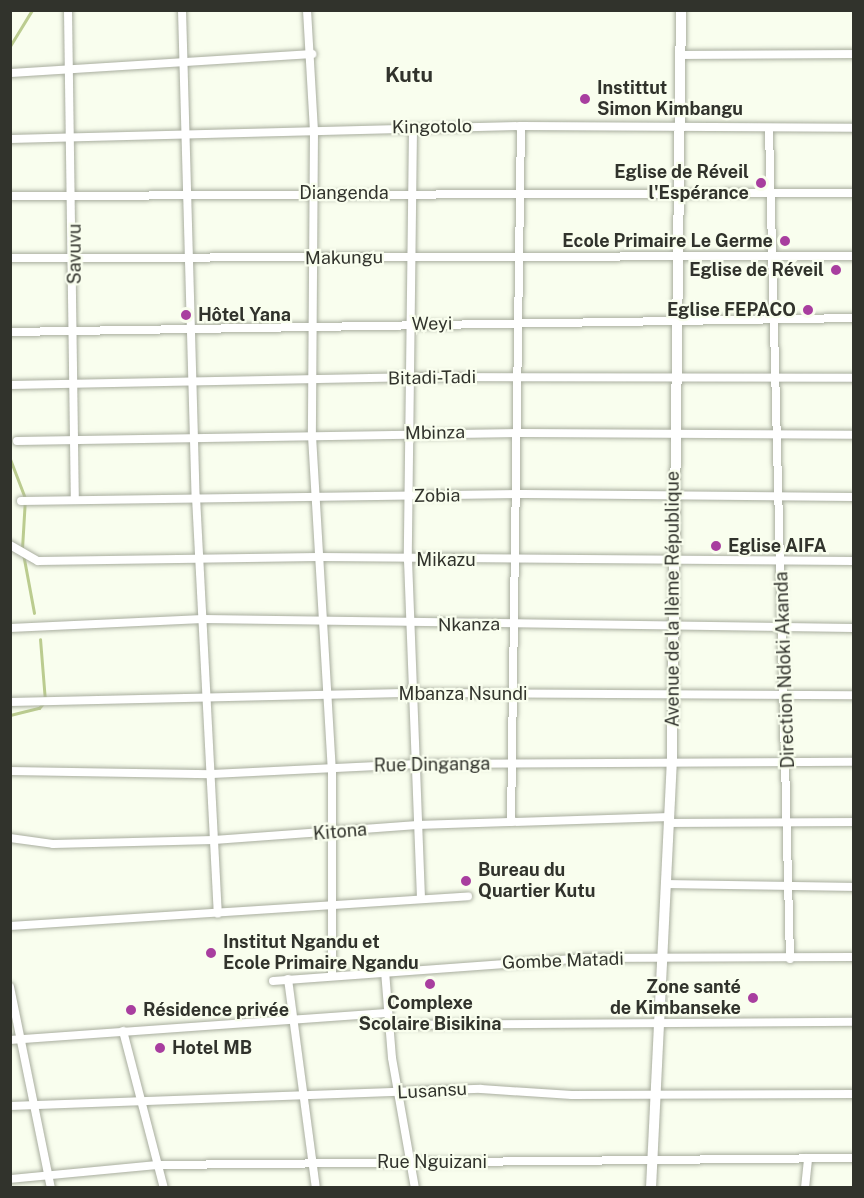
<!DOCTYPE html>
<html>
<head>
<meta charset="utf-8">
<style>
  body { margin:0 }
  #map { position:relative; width:864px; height:1198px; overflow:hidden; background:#f9feee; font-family:"Public Sans",sans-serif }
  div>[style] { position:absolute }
  .stream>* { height:3px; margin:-1.5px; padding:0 1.5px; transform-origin:1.5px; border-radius:1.5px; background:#bbcc8f }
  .roads { filter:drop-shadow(0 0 2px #a8ad9e) drop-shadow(0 0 2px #a8ad9e) }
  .street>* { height:8px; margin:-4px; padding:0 4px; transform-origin:4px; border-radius:4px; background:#fff }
  .secondary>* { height:10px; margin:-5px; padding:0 5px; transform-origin:5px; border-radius:5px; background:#fff }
  .dots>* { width:16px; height:16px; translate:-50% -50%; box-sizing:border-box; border:3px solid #f9feee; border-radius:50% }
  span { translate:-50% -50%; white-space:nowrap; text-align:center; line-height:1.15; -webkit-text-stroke:4.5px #f9feee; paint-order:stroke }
  .poi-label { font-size:18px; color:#31332c; font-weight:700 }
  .left { translate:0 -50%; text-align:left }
  .right { translate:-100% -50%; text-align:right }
  .street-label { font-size:18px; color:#31332c }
  .quarter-label { font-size:21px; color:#31332c; font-weight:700 }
  .frame { position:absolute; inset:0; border:12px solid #31332c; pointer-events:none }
</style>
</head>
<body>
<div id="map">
  <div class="stream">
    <i style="left:10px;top:46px;width:42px;rotate:-58.6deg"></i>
    <i style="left:10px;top:459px;width:42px;rotate:69deg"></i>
    <i style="left:25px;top:498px;width:50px;rotate:93.4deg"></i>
    <i style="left:22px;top:548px;width:66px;rotate:79.5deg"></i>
    <i style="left:10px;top:715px;width:30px;rotate:-14deg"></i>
    <i style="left:39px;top:708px;width:9px;rotate:-49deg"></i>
    <i style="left:45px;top:701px;width:62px;rotate:-94.6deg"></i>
  </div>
  <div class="roads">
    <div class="street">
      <i style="left:68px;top:10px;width:489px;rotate:89.2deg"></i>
      <i style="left:182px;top:10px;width:487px;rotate:88.4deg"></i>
      <i style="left:196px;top:497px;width:417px;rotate:87deg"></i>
      <i style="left:307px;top:10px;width:120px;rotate:86.7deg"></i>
      <i style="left:314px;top:130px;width:306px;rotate:90.4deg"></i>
      <i style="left:312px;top:436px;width:333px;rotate:86.6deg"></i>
      <i style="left:332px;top:768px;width:207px;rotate:90deg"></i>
      <i style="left:680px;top:55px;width:174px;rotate:-0.3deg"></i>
      <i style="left:11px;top:73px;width:302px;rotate:-3.6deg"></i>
      <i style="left:413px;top:128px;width:432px;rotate:90.7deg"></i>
      <i style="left:408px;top:560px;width:338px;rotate:87.8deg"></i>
      <i style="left:769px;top:129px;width:830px;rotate:88.55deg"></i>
      <i style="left:10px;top:139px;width:511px;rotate:-1.46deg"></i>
      <i style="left:521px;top:126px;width:333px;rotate:0.3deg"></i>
      <i style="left:10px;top:196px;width:844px;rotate:-0.2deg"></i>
      <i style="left:10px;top:258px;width:844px;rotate:-0.14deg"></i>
      <i style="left:10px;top:332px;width:844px;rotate:-0.95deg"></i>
      <i style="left:10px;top:385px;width:399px;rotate:-1.1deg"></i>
      <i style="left:409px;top:377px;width:445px;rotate:0.1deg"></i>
      <i style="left:17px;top:441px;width:502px;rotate:-0.91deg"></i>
      <i style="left:519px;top:433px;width:335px;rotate:0.3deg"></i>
      <i style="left:21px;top:501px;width:498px;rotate:-0.8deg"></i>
      <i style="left:519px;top:494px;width:335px;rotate:0.5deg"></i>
      <i style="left:10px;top:545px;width:32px;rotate:30deg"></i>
      <i style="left:38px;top:561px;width:280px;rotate:-0.8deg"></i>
      <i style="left:318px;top:557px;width:536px;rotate:0.43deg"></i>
      <i style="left:10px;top:628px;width:193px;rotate:-2.7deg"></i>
      <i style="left:203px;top:619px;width:651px;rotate:0.79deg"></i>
      <i style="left:10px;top:702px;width:405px;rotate:-1.3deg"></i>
      <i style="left:415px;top:693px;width:439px;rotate:0.3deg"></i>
      <i style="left:10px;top:771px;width:202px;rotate:0.9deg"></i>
      <i style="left:212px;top:774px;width:201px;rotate:-2.8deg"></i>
      <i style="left:413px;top:764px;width:441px;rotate:-0.3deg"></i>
      <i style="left:511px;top:822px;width:696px;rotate:-89.18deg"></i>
      <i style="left:670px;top:823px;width:184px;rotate:-0.3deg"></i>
      <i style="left:10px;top:838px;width:43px;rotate:7.9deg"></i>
      <i style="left:53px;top:844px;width:161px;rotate:-1.4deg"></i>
      <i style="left:214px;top:840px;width:204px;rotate:-4.2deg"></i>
      <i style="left:417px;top:825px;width:253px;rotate:-1.8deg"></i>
      <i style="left:668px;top:884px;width:186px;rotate:0.9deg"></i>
      <i style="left:10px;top:926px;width:459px;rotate:-3.7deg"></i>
      <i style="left:385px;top:971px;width:87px;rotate:85.4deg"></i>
      <i style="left:392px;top:1058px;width:132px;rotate:80deg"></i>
      <i style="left:288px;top:979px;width:211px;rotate:82.4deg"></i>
      <i style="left:273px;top:981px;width:311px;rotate:-4.2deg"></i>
      <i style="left:583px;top:958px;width:271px;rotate:-0.2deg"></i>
      <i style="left:10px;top:987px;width:205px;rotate:78.5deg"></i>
      <i style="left:390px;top:1025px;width:464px;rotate:-0.4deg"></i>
      <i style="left:123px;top:1031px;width:162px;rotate:75.4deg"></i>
      <i style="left:10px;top:1040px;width:377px;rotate:-4.1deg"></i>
      <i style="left:10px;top:1106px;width:471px;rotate:-2.1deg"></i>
      <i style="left:481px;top:1089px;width:91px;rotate:3.8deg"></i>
      <i style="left:572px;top:1095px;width:282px;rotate:-0.2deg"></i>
      <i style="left:10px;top:1179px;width:149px;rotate:-5.4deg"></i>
      <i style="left:158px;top:1165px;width:696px;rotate:-0.58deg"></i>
      <i style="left:805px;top:1188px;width:30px;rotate:-84deg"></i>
    </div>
    <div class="secondary">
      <i style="left:651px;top:1188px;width:425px;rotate:-87.2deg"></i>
      <i style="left:672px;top:764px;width:754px;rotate:-89.32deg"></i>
    </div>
  </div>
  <div class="dots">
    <i style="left:585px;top:99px;background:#a83e9f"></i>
    <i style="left:761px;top:183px;background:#a83e9f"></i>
    <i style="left:785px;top:241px;background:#a83e9f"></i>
    <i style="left:836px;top:270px;background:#a83e9f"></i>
    <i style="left:808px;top:310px;background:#a83e9f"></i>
    <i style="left:186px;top:315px;background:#a83e9f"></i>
    <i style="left:716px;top:546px;background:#a83e9f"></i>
    <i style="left:466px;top:881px;background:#a83e9f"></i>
    <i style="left:211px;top:953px;background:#a83e9f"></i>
    <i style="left:430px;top:984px;background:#a83e9f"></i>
    <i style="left:753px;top:998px;background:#a83e9f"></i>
    <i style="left:131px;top:1010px;background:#a83e9f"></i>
    <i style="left:160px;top:1048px;background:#a83e9f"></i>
  </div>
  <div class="poi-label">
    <span class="left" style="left:597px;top:99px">Instittut<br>Simon Kimbangu</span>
    <span class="right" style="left:749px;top:183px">Eglise de Réveil<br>l'Espérance</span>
    <span class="right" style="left:773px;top:241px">Ecole Primaire Le Germe</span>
    <span class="right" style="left:824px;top:270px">Eglise de Réveil</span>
    <span class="right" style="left:796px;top:310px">Eglise FEPACO</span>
    <span class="left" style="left:198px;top:315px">Hôtel Yana</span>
    <span class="left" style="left:728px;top:546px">Eglise AIFA</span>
    <span class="left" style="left:478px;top:881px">Bureau du<br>Quartier Kutu</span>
    <span class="left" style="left:223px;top:953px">Institut Ngandu et<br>Ecole Primaire Ngandu</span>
    <span class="right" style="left:741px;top:998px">Zone santé<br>de Kimbanseke</span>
    <span style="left:430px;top:1014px">Complexe<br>Scolaire Bisikina</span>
    <span class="left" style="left:143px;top:1010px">Résidence privée</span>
    <span class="left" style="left:172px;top:1048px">Hotel MB</span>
  </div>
  <div class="street-label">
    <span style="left:432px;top:127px;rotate:-1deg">Kingotolo</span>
    <span style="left:344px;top:193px">Diangenda</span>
    <span style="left:75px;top:254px;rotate:-90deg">Savuvu</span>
    <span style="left:344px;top:258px;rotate:-1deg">Makungu</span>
    <span style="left:432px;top:324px;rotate:-1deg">Weyi</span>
    <span style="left:432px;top:378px;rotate:-1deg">Bitadi-Tadi</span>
    <span style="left:435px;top:433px;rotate:-1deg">Mbinza</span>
    <span style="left:437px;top:496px;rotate:-1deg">Zobia</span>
    <span style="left:446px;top:560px">Mikazu</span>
    <span style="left:673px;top:599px;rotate:-90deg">Avenue de la IIème République</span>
    <span style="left:469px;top:625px;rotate:-1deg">Nkanza</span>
    <span style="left:785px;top:670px;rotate:-92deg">Direction Ndoki Akanda</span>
    <span style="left:463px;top:694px">Mbanza Nsundi</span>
    <span style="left:432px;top:765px;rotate:-1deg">Rue Dinganga</span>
    <span style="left:340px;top:832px;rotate:-5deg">Kitona</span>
    <span style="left:563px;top:961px;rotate:-2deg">Gombe Matadi</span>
    <span style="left:432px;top:1091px;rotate:-3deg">Lusansu</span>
    <span style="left:432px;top:1162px">Rue Nguizani</span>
  </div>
  <div class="quarter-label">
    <span style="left:409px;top:75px">Kutu</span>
  </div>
  <div class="frame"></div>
</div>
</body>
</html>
